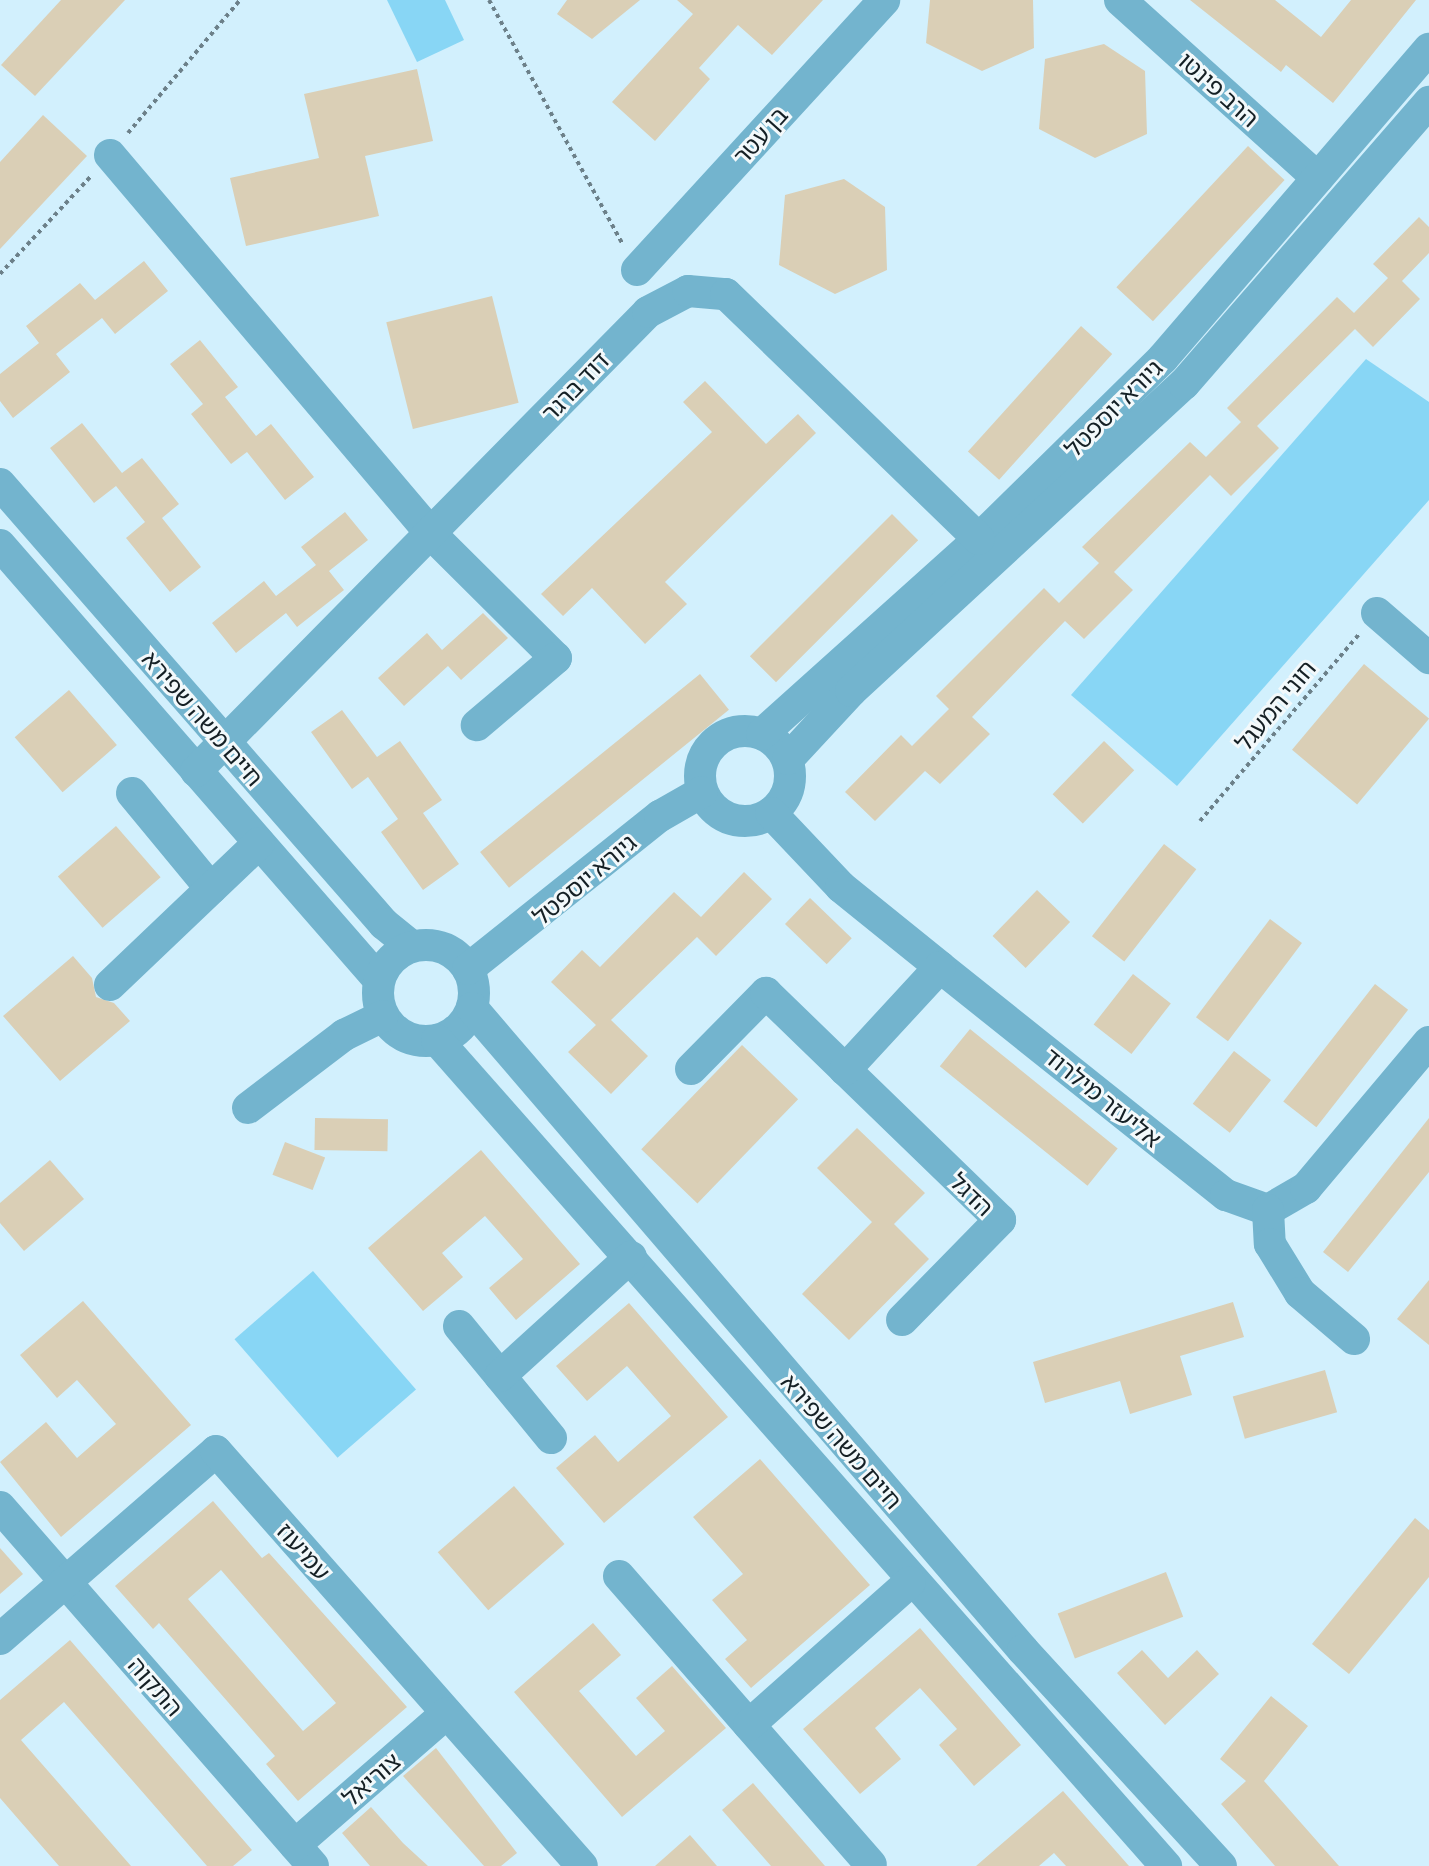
<!DOCTYPE html>
<html>
<head>
<meta charset="utf-8">
<style>
  body { margin:0 }
  #map { position:relative; width:1429px; height:1866px; overflow:hidden; background:#d2f0fd; font-family:Commissioner,"Noto Sans Hebrew",sans-serif }
  div>[style] { position:absolute }
  .green>* { inset:0; background:#88d6f5; transform-origin:0 0 }
  .building>* { inset:0; background:#dacfb6; transform-origin:0 0 }
  .path>* { height:4px; margin-top:-2px; transform-origin:0; background:repeating-linear-gradient(90deg,#6c8089 0 4px,transparent 0 8px) }
  .minor>* { height:32px; margin:-16px; padding:0 16px; transform-origin:16px; border-radius:16px; background:#73b4ce }
  .minor>.ring { margin:-16px; padding:0; box-sizing:content-box; background:none; border:32px solid #73b4ce; border-radius:50% }
  span { translate:-50% -50%; white-space:nowrap; text-align:center; line-height:1.15; -webkit-text-stroke:6px #f3f9fb; paint-order:stroke }
  .street-label { font-size:24px; color:#152025 }
</style>
</head>
<body>
<div id="map">
  <div class="green">
    <i style="clip-path:polygon(387px 0,445px 0,464px 40px,417px 62px)"></i>
    <i style="clip-path:polygon(1366px 359px,1429px 402px,1429px 500px,1177px 786px,1071px 695px)"></i>
    <i style="left:313px;top:1271px;width:157px;height:104px;rotate:49deg"></i>
  </div>
  <div class="building">
    <i style="clip-path:polygon(61px 0,125px 0,35px 96px,1px 65px)"></i>
    <i style="clip-path:polygon(567px 0,640px 0,592px 39px,557px 14px)"></i>
    <i style="clip-path:polygon(677px 0,823px 0,772px 55px,738px 25px,699px 68px,710px 79px,655px 141px,612px 102px,693px 14px)"></i>
    <i style="clip-path:polygon(930px 0,1033px 0,1034px 48px,982px 71px,926px 43px)"></i>
    <i style="clip-path:polygon(1190px 0,1275px 0,1321px 37px,1351px 0,1416px 0,1333px 103px,1286px 65px,1281px 72px)"></i>
    <i style="clip-path:polygon(1104px 44px,1145px 71px,1147px 134px,1095px 158px,1039px 129px,1045px 59px)"></i>
    <i style="clip-path:polygon(417px 69px,433px 141px,365px 156px,379px 216px,246px 246px,230px 178px,319px 158px,304px 94px)"></i>
    <i style="clip-path:polygon(43px 115px,87px 156px,0 249px,0 162px)"></i>
    <i style="left:1248px;top:146px;width:50px;height:193px;rotate:43deg"></i>
    <i style="clip-path:polygon(844px 179px,885px 207px,887px 270px,835px 294px,779px 265px,785px 195px)"></i>
    <i style="clip-path:polygon(1419px 217px,1429px 227px,1429px 253px,1402px 281px,1420px 299px,1373px 347px,1355px 329px,1257px 426px,1279px 448px,1231px 496px,1210px 475px,1114px 572px,1133px 590px,1084px 639px,1065px 621px,972px 717px,990px 734px,940px 784px,925px 771px,875px 821px,845px 792px,901px 735px,912px 746px,949px 709px,936px 696px,1044px 588px,1059px 603px,1099px 563px,1082px 547px,1190px 442px,1206px 457px,1241px 422px,1227px 408px,1337px 297px,1354px 313px,1388px 278px,1373px 264px)"></i>
    <i style="clip-path:polygon(144px 261px,168px 291px,115px 334px,102px 318px,56px 354px,70px 372px,13px 418px,0 401px,0 374px,39px 343px,26px 326px,80px 283px,95px 300px)"></i>
    <i style="left:492px;top:296px;width:110px;height:109px;rotate:76deg"></i>
    <i style="left:1081px;top:326px;width:42px;height:169px;rotate:42deg"></i>
    <i style="clip-path:polygon(200px 340px,238px 387px,225px 397px,256px 436px,271px 424px,314px 477px,285px 500px,247px 452px,231px 464px,191px 414px,203px 404px,170px 364px)"></i>
    <i style="clip-path:polygon(705px 381px,766px 444px,798px 414px,816px 433px,665px 582px,687px 604px,645px 644px,592px 588px,563px 616px,541px 594px,712px 432px,683px 402px)"></i>
    <i style="clip-path:polygon(82px 423px,122px 473px,142px 458px,179px 504px,162px 518px,201px 567px,170px 592px,126px 538px,145px 522px,116px 486px,94px 503px,50px 448px)"></i>
    <i style="clip-path:polygon(345px 512px,368px 540px,329px 571px,344px 590px,297px 627px,286px 613px,236px 653px,212px 623px,264px 581px,276px 596px,316px 565px,301px 547px)"></i>
    <i style="left:892px;top:514px;width:37px;height:201px;rotate:45deg"></i>
    <i style="clip-path:polygon(483px 613px,508px 638px,461px 680px,448px 666px,404px 706px,378px 678px,427px 633px,442px 650px)"></i>
    <i style="left:1364px;top:664px;width:85px;height:112px;rotate:40deg"></i>
    <i style="left:700px;top:674px;width:46px;height:283px;rotate:51deg"></i>
    <i style="left:69px;top:690px;width:73px;height:72px;rotate:49deg"></i>
    <i style="clip-path:polygon(342px 710px,377px 757px,400px 741px,442px 800px,423px 813px,459px 864px,423px 890px,381px 832px,398px 819px,368px 777px,352px 789px,311px 732px)"></i>
    <i style="left:1104px;top:741px;width:42px;height:74px;rotate:44deg"></i>
    <i style="left:116px;top:826px;width:68px;height:77px;rotate:49deg"></i>
    <i style="left:1164px;top:844px;width:41px;height:117px;rotate:38deg"></i>
    <i style="clip-path:polygon(744px 872px,772px 899px,716px 956px,697px 937px,611px 1020px,648px 1056px,611px 1094px,568px 1052px,596px 1025px,551px 982px,582px 950px,600px 967px,674px 892px,701px 917px)"></i>
    <i style="left:1037px;top:890px;width:46px;height:64px;rotate:44deg"></i>
    <i style="left:810px;top:898px;width:58px;height:36px;rotate:44deg"></i>
    <i style="left:1270px;top:919px;width:40px;height:123px;rotate:37deg"></i>
    <i style="clip-path:polygon(73px 956px,92px 978px,96px 997px,114px 1003px,130px 1021px,60px 1081px,3px 1016px)"></i>
    <i style="left:1133px;top:974px;width:48px;height:64px;rotate:38deg"></i>
    <i style="left:1375px;top:984px;width:42px;height:149px;rotate:38deg"></i>
    <i style="left:970px;top:1029px;width:190px;height:48px;rotate:39deg"></i>
    <i style="left:742px;top:1045px;width:78px;height:145px;rotate:44deg"></i>
    <i style="left:1234px;top:1051px;width:47px;height:67px;rotate:38deg"></i>
    <i style="left:315px;top:1118px;width:73px;height:32px;rotate:1deg"></i>
    <i style="clip-path:polygon(1429px 1118px,1429px 1172px,1348px 1272px,1323px 1252px)"></i>
    <i style="clip-path:polygon(857px 1128px,925px 1193px,894px 1224px,929px 1259px,849px 1340px,802px 1294px,872px 1222px,817px 1168px)"></i>
    <i style="left:285px;top:1142px;width:43px;height:35px;rotate:21deg"></i>
    <i style="clip-path:polygon(481px 1150px,580px 1264px,516px 1320px,489px 1288px,523px 1259px,485px 1216px,442px 1253px,463px 1277px,423px 1311px,368px 1248px)"></i>
    <i style="clip-path:polygon(50px 1160px,84px 1199px,24px 1251px,0 1223px,0 1203px)"></i>
    <i style="clip-path:polygon(1429px 1280px,1429px 1345px,1397px 1319px)"></i>
    <i style="clip-path:polygon(83px 1301px,191px 1425px,61px 1537px,0 1462px,46px 1422px,77px 1458px,116px 1424px,77px 1380px,57px 1398px,20px 1355px)"></i>
    <i style="clip-path:polygon(1233px 1302px,1244px 1337px,1180px 1356px,1192px 1395px,1130px 1414px,1120px 1381px,1045px 1403px,1033px 1362px)"></i>
    <i style="clip-path:polygon(629px 1303px,728px 1417px,604px 1523px,556px 1468px,595px 1435px,618px 1462px,671px 1416px,627px 1366px,587px 1401px,556px 1366px)"></i>
    <i style="left:1325px;top:1370px;width:44px;height:96px;rotate:74deg"></i>
    <i style="clip-path:polygon(760px 1459px,870px 1585px,751px 1688px,725px 1659px,747px 1640px,712px 1600px,743px 1574px,693px 1517px)"></i>
    <i style="left:514px;top:1486px;width:77px;height:101px;rotate:49deg"></i>
    <i style="clip-path:polygon(evenodd,213px 1501px,262px 1558px,269px 1553px,407px 1707px,298px 1801px,266px 1764px,275px 1756px,159px 1623px,153px 1629px,115px 1586px,213px 1501px,221px 1570px,336px 1703px,303px 1731px,188px 1599px,221px 1570px)"></i>
    <i style="clip-path:polygon(1415px 1518px,1429px 1530px,1429px 1577px,1349px 1674px,1312px 1644px)"></i>
    <i style="clip-path:polygon(0 1548px,23px 1574px,0 1594px)"></i>
    <i style="left:1166px;top:1572px;width:48px;height:116px;rotate:69deg"></i>
    <i style="clip-path:polygon(593px 1623px,621px 1655px,579px 1691px,636px 1756px,665px 1731px,636px 1698px,672px 1666px,726px 1728px,622px 1817px,514px 1692px)"></i>
    <i style="clip-path:polygon(920px 1628px,1021px 1745px,974px 1786px,939px 1745px,957px 1729px,920px 1688px,875px 1728px,901px 1759px,860px 1794px,803px 1729px)"></i>
    <i style="clip-path:polygon(70px 1640px,252px 1850px,233px 1866px,207px 1866px,64px 1702px,21px 1740px,131px 1866px,59px 1866px,0 1798px,0 1700px)"></i>
    <i style="clip-path:polygon(1142px 1650px,1168px 1678px,1197px 1650px,1219px 1674px,1165px 1725px,1117px 1673px)"></i>
    <i style="clip-path:polygon(1271px 1696px,1308px 1726px,1264px 1781px,1339px 1866px,1275px 1866px,1221px 1804px,1246px 1781px,1220px 1759px)"></i>
    <i style="clip-path:polygon(436px 1748px,517px 1853px,501px 1866px,484px 1866px,403px 1776px)"></i>
    <i style="clip-path:polygon(753px 1783px,825px 1866px,771px 1866px,722px 1810px)"></i>
    <i style="clip-path:polygon(1063px 1791px,1129px 1866px,1066px 1866px,1054px 1853px,1039px 1866px,976px 1866px)"></i>
    <i style="clip-path:polygon(371px 1807px,403px 1843px,428px 1866px,370px 1866px,342px 1833px)"></i>
    <i style="clip-path:polygon(690px 1835px,717px 1866px,655px 1866px)"></i>
  </div>
  <div class="path">
    <i style="left:489px;top:0;width:277px;rotate:61.3deg"></i>
    <i style="left:128px;top:133px;width:174px;rotate:-49.9deg"></i>
    <i style="left:0;top:274px;width:134px;rotate:-47.1deg"></i>
    <i style="left:1200px;top:821px;width:245px;rotate:-49.6deg"></i>
  </div>
  <div class="minor">
    <i style="left:1120px;top:0;width:266px;rotate:42deg"></i>
    <i style="left:110px;top:155px;width:497px;rotate:49.7deg"></i>
    <i style="left:431px;top:534px;width:176px;rotate:44.8deg"></i>
    <i style="left:556px;top:658px;width:104px;rotate:139.7deg"></i>
    <i style="left:637px;top:270px;width:366px;rotate:-47.5deg"></i>
    <i style="left:0;top:484px;width:584px;rotate:48.89deg"></i>
    <i style="left:384px;top:924px;width:35px;rotate:39deg"></i>
    <i style="left:0;top:545px;width:577px;rotate:48.94deg"></i>
    <i style="left:1377px;top:613px;width:69px;rotate:40.9deg"></i>
    <i class="ring" style="left:700px;top:731px;width:58px;height:58px"></i>
    <i style="left:762px;top:734px;width:292px;rotate:-41.9deg"></i>
    <i style="left:979px;top:539px;width:258px;rotate:-44.5deg"></i>
    <i style="left:1163px;top:358px;width:408px;rotate:-49.3deg"></i>
    <i style="left:788px;top:759px;width:93px;rotate:-47.2deg"></i>
    <i style="left:851px;top:691px;width:453px;rotate:-42.7deg"></i>
    <i style="left:1184px;top:384px;width:374px;rotate:-49deg"></i>
    <i style="left:196px;top:771px;width:644px;rotate:-45.44deg"></i>
    <i style="left:648px;top:312px;width:45px;rotate:-27.7deg"></i>
    <i style="left:688px;top:291px;width:38px;rotate:5deg"></i>
    <i style="left:726px;top:294px;width:352px;rotate:44.1deg"></i>
    <i style="left:132px;top:793px;width:124px;rotate:50.5deg"></i>
    <i style="left:771px;top:813px;width:102px;rotate:46.6deg"></i>
    <i style="left:841px;top:887px;width:127px;rotate:38.9deg"></i>
    <i style="left:940px;top:967px;width:366px;rotate:38.6deg"></i>
    <i style="left:1226px;top:1195px;width:45px;rotate:19.7deg"></i>
    <i style="left:1268px;top:1210px;width:44px;rotate:-30.1deg"></i>
    <i style="left:1306px;top:1188px;width:191px;rotate:-49.9deg"></i>
    <i class="ring" style="left:378px;top:945px;width:64px;height:64px"></i>
    <i style="left:468px;top:969px;width:246px;rotate:-38.6deg"></i>
    <i style="left:660px;top:816px;width:48px;rotate:-29.7deg"></i>
    <i style="left:110px;top:985px;width:206px;rotate:-43.6deg"></i>
    <i style="left:472px;top:1008px;width:846px;rotate:49.36deg"></i>
    <i style="left:1023px;top:1650px;width:293px;rotate:47.5deg"></i>
    <i style="left:437px;top:1040px;width:1102px;rotate:48.57deg"></i>
    <i style="left:691px;top:1069px;width:107px;rotate:-45.4deg"></i>
    <i style="left:766px;top:993px;width:326px;rotate:44.1deg"></i>
    <i style="left:1000px;top:1220px;width:140px;rotate:134.4deg"></i>
    <i style="left:845px;top:1070px;width:140px;rotate:-47.3deg"></i>
    <i style="left:248px;top:1108px;width:121px;rotate:-37.2deg"></i>
    <i style="left:344px;top:1035px;width:43px;rotate:-26deg"></i>
    <i style="left:1268px;top:1210px;width:34px;rotate:87deg"></i>
    <i style="left:1270px;top:1244px;width:57px;rotate:58.5deg"></i>
    <i style="left:1300px;top:1293px;width:71px;rotate:40.4deg"></i>
    <i style="left:459px;top:1326px;width:145px;rotate:50.6deg"></i>
    <i style="left:500px;top:1376px;width:177px;rotate:-42.3deg"></i>
    <i style="left:0;top:1507px;width:476px;rotate:48.9deg"></i>
    <i style="left:619px;top:1576px;width:383px;rotate:48.9deg"></i>
    <i style="left:0;top:1639px;width:286px;rotate:-41deg"></i>
    <i style="left:216px;top:1451px;width:553px;rotate:48.59deg"></i>
    <i style="left:749px;top:1725px;width:215px;rotate:-41.6deg"></i>
    <i style="left:295px;top:1845px;width:201px;rotate:-41deg"></i>
  </div>
  <div class="street-label">
    <span style="left:1219px;top:89px;rotate:42deg">הרב פינטו</span>
    <span style="left:760px;top:135px;rotate:-48deg">בן עטר</span>
    <span style="left:575px;top:386px;rotate:-46deg">דוד ברגר</span>
    <span style="left:1113px;top:408px;rotate:-45deg">גיורא יוספטל</span>
    <span style="left:1275px;top:705px;rotate:-50deg">חוני המעגל</span>
    <span style="left:203px;top:718px;rotate:49deg">חיים משה שפירא</span>
    <span style="left:584px;top:879px;rotate:-40deg">גיורא יוספטל</span>
    <span style="left:1103px;top:1097px;rotate:39deg">אליעזר מילרוד</span>
    <span style="left:972px;top:1194px;rotate:44deg">הדגל</span>
    <span style="left:842px;top:1441px;rotate:49deg">חיים משה שפירא</span>
    <span style="left:304px;top:1551px;rotate:49deg">עמיעוז</span>
    <span style="left:156px;top:1686px;rotate:49deg">התקוה</span>
    <span style="left:371px;top:1779px;rotate:-41deg">צוריאל</span>
  </div>
</div>
</body>
</html>
